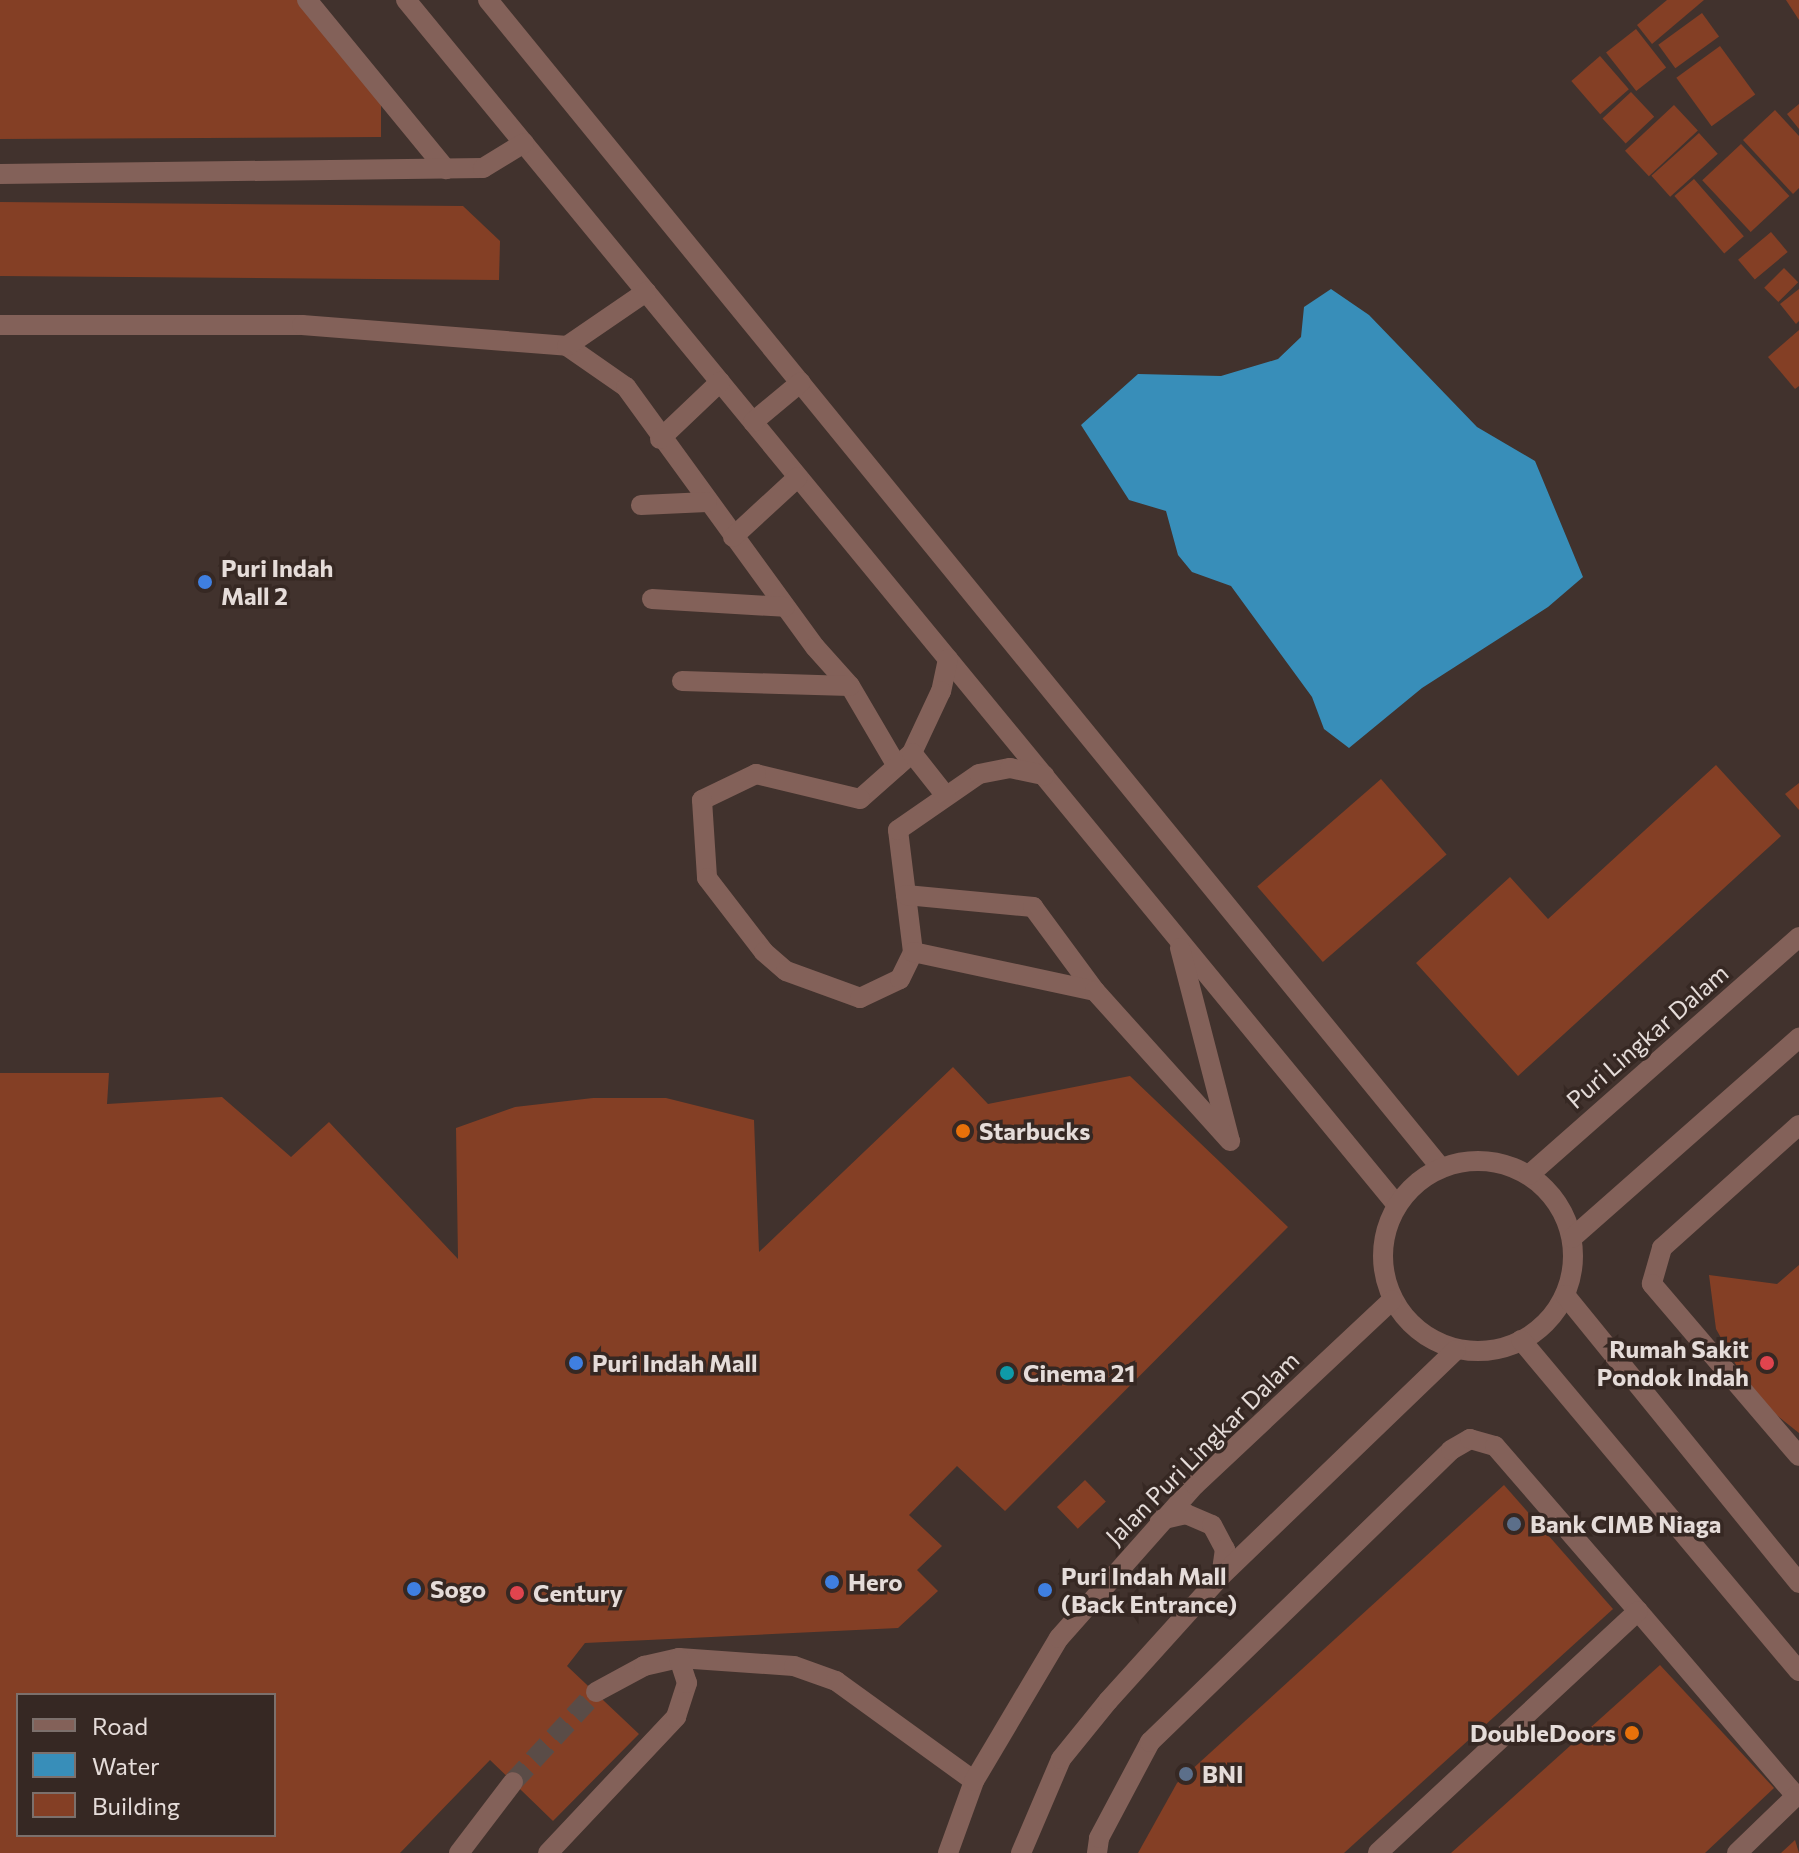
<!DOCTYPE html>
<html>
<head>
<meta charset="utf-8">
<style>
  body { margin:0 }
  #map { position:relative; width:1799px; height:1853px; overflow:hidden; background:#41322d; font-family:Commissioner,sans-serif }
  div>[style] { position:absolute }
  .water>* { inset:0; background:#388eb9 }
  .building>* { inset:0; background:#843f25; transform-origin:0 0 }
  .minor-tunnel>* { height:20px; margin-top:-10px; transform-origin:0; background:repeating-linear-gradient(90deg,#5a4c47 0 20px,transparent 0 30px) }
  .minor>* { height:20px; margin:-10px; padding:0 10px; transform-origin:10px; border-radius:10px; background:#836159 }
  .minor>.ring { margin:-10px; padding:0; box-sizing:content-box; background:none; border:20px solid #836159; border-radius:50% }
  .dots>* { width:22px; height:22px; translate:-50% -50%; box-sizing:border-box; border:4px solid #362823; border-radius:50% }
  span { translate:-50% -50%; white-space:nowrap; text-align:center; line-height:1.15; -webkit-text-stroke:7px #362823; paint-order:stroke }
  .poi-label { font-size:24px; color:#e5dcd9; font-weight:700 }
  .left { translate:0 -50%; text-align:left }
  .right { translate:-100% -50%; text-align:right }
  .street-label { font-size:24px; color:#e5dcd9 }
  .legend { position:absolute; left:16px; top:1693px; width:260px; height:144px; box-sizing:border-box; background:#362823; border:2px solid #7c706c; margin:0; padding:10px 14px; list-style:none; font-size:24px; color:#e5dcd9 }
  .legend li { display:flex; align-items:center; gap:16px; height:40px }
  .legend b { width:40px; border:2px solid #7c706c }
</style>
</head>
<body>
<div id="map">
  <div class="water">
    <i style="clip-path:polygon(1331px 289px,1369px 315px,1477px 427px,1535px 461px,1583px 577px,1548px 607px,1422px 688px,1349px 748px,1324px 729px,1312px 697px,1231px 586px,1192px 572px,1178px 555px,1166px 511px,1129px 500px,1081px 425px,1138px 374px,1221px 376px,1278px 359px,1301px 337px,1304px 307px)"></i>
  </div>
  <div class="building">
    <i style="clip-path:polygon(0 0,301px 0,381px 96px,381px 137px,0 139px)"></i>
    <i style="clip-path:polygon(1667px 0,1704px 0,1652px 44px,1637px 25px)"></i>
    <i style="clip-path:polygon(1786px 0,1799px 0,1799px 20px)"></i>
    <i style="left:1702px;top:13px;width:29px;height:54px;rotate:54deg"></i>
    <i style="left:1636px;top:29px;width:49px;height:38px;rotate:52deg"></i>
    <i style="left:1720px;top:46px;width:60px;height:54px;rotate:54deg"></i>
    <i style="left:1600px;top:56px;width:44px;height:38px;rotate:49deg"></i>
    <i style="left:1631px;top:92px;width:34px;height:39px;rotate:47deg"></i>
    <i style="clip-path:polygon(1799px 104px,1799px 129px,1787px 114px)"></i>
    <i style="left:1674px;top:105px;width:35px;height:67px;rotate:47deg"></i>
    <i style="clip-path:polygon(1775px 110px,1799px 136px,1799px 188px,1793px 194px,1743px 140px)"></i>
    <i style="left:1699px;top:133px;width:28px;height:64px;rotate:48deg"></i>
    <i style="left:1741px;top:144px;width:71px;height:53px;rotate:47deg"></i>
    <i style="left:1694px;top:179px;width:76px;height:26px;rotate:49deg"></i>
    <i style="clip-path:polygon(0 202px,463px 206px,500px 241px,499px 280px,0 276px)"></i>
    <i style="left:1771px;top:232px;width:26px;height:43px;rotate:50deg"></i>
    <i style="left:1784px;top:268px;width:20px;height:28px;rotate:45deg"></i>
    <i style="clip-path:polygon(1799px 289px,1799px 321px,1796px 324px,1780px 304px)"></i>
    <i style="clip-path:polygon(1799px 330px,1799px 386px,1795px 389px,1768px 357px)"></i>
    <i style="clip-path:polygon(1716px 765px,1781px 836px,1518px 1076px,1416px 963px,1510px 877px,1548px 919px)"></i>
    <i style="left:1381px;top:779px;width:100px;height:164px;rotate:49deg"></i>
    <i style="clip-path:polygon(1799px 783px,1799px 810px,1785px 794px)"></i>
    <i style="clip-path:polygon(evenodd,953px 1067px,988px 1104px,1130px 1076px,1288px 1227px,1005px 1511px,957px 1466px,909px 1515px,942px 1546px,917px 1570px,938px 1591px,898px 1628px,585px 1643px,567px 1666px,639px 1734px,553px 1821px,490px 1760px,400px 1853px,0 1853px,0 1073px,109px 1073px,107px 1104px,222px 1097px,291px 1157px,329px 1122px,458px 1259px,456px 1128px,515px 1107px,593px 1098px,666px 1098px,754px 1120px,759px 1252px,953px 1067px,18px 1695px,274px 1695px,274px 1835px,18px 1835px,18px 1695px)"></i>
    <i style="clip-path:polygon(1799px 1265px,1799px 1433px,1754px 1397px,1716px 1329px,1709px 1275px,1777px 1284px)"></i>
    <i style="left:1085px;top:1480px;width:30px;height:39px;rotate:46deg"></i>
    <i style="clip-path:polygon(1504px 1485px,1613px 1609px,1344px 1853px,1138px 1853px,1177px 1783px)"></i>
    <i style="clip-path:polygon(1660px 1665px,1774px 1788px,1705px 1853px,1451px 1853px)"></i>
    <i style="clip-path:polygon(1795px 1840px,1799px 1853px,1781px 1853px)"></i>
  </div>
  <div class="minor-tunnel">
    <i style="left:513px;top:1782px;width:122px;rotate:-47.3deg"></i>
  </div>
  <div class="minor">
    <i style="left:307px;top:0;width:219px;rotate:50.6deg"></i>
    <i style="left:406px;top:0;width:1560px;rotate:50.57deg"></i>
    <i style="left:488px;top:0;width:1507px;rotate:50.79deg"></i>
    <i style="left:0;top:174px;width:483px;rotate:-0.7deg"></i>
    <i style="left:483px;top:168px;width:48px;rotate:-31.4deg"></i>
    <i style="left:0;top:325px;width:302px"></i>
    <i style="left:302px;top:325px;width:266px;rotate:4.5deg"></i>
    <i style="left:567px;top:346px;width:72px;rotate:34.8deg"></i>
    <i style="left:626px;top:387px;width:321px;rotate:54deg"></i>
    <i style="left:815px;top:647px;width:52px;rotate:48.1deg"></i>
    <i style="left:850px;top:686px;width:93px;rotate:59.6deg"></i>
    <i style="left:567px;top:346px;width:96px;rotate:-34.4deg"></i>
    <i style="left:753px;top:422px;width:62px;rotate:-39.8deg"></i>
    <i style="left:660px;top:439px;width:83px;rotate:-43.5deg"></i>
    <i style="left:641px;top:505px;width:66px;rotate:-2.6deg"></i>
    <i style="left:733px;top:537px;width:88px;rotate:-42.7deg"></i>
    <i style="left:652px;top:599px;width:133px;rotate:3.4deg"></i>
    <i style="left:948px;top:659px;width:33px;rotate:102deg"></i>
    <i style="left:941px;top:691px;width:68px;rotate:115.1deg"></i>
    <i style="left:912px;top:753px;width:69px;rotate:138.5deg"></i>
    <i style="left:860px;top:799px;width:107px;rotate:-166.5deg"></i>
    <i style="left:756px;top:774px;width:60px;rotate:154.3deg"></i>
    <i style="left:702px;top:800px;width:78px;rotate:86.3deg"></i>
    <i style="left:707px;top:878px;width:93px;rotate:52.4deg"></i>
    <i style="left:764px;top:952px;width:29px;rotate:41deg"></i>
    <i style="left:786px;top:971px;width:79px;rotate:20deg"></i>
    <i style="left:860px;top:998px;width:44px;rotate:-25.4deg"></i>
    <i style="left:900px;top:979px;width:30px;rotate:-64deg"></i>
    <i style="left:913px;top:952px;width:123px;rotate:-97deg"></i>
    <i style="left:898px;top:830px;width:98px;rotate:-34.7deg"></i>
    <i style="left:979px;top:774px;width:32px;rotate:-11deg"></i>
    <i style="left:1010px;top:768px;width:35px;rotate:12deg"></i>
    <i style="left:682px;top:681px;width:168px;rotate:1.7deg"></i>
    <i style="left:912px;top:753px;width:55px;rotate:51.7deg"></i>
    <i style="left:906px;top:895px;width:128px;rotate:5.4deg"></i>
    <i style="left:1033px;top:907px;width:104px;rotate:53.6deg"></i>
    <i style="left:1180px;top:948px;width:196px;rotate:75.5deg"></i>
    <i style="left:913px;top:952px;width:186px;rotate:12.1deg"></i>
    <i style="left:1095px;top:991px;width:202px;rotate:48deg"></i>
    <i style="left:1799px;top:1125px;width:184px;rotate:138.1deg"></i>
    <i style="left:1662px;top:1248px;width:37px;rotate:106deg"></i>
    <i style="left:1652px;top:1284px;width:226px;rotate:49.5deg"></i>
    <i class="ring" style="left:1383px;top:1161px;width:170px;height:170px"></i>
    <i style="left:1529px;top:1175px;width:360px;rotate:-41.4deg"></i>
    <i style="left:1572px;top:1238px;width:303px;rotate:-41.4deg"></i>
    <i style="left:1565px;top:1295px;width:371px;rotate:50.9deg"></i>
    <i style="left:1521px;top:1340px;width:432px;rotate:50deg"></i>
    <i style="left:1160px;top:1520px;width:27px;rotate:-13deg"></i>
    <i style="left:1186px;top:1514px;width:28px;rotate:23deg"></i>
    <i style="left:1212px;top:1525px;width:27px;rotate:62deg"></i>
    <i style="left:1225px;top:1549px;width:27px;rotate:98deg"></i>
    <i style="left:1638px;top:1611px;width:243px;rotate:49.5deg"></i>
    <i style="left:1796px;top:1796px;width:82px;rotate:136deg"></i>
    <i style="left:596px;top:1692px;width:55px;rotate:-28.4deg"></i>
    <i style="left:644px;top:1666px;width:36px;rotate:-13deg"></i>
    <i style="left:679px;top:1658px;width:115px;rotate:4deg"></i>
    <i style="left:794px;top:1666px;width:45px;rotate:19.7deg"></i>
    <i style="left:836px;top:1681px;width:170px;rotate:35.9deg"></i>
    <i style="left:459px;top:1853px;width:89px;rotate:-52.7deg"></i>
    <i style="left:548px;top:1853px;width:187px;rotate:-46.7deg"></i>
    <i style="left:676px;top:1717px;width:36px;rotate:-72deg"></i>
    <i style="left:687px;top:1683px;width:26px;rotate:-108deg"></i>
    <i style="left:948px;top:1853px;width:77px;rotate:-70.1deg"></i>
    <i style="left:974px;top:1781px;width:166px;rotate:-59.3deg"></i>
    <i style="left:1059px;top:1638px;width:205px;rotate:-48.4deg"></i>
    <i style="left:1195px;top:1485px;width:270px;rotate:-43.2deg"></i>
    <i style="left:1021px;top:1853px;width:102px;rotate:-66.9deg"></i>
    <i style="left:1061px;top:1759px;width:75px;rotate:-51deg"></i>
    <i style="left:1108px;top:1701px;width:169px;rotate:-47.9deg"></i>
    <i style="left:1221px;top:1576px;width:326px;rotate:-43.9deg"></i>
    <i style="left:1097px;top:1853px;width:15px;rotate:-82deg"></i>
    <i style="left:1099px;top:1838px;width:109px;rotate:-62deg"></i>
    <i style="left:1150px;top:1742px;width:419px;rotate:-44.1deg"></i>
    <i style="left:1451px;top:1450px;width:22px;rotate:-30deg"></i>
    <i style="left:1470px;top:1439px;width:26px;rotate:16deg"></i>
    <i style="left:1495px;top:1446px;width:218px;rotate:49.1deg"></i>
    <i style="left:1638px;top:1611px;width:355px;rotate:137.1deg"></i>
  </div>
  <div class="dots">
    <i style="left:205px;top:582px;background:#3f7fe0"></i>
    <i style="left:963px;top:1131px;background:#e8710a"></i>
    <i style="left:576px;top:1363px;background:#3f7fe0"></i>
    <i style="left:1767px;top:1363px;background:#e0444e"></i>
    <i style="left:1007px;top:1373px;background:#0f9aa8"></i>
    <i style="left:1514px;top:1524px;background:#5c6f8a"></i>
    <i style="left:832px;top:1582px;background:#3f7fe0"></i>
    <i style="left:414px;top:1589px;background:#3f7fe0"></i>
    <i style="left:1045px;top:1590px;background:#3f7fe0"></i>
    <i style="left:517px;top:1593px;background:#e0444e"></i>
    <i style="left:1632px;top:1733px;background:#e8710a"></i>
    <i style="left:1186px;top:1774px;background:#5c6f8a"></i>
  </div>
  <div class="poi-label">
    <span class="left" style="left:221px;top:582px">Puri Indah<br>Mall 2</span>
    <span class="left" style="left:979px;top:1131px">Starbucks</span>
    <span class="right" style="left:1749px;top:1363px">Rumah Sakit<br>Pondok Indah</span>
    <span class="left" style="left:592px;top:1363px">Puri Indah Mall</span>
    <span class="left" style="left:1023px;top:1373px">Cinema 21</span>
    <span class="left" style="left:1530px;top:1524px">Bank CIMB Niaga</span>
    <span class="left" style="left:1061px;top:1590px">Puri Indah Mall<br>(Back Entrance)</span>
    <span class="left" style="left:848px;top:1582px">Hero</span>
    <span class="left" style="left:430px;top:1589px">Sogo</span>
    <span class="left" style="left:533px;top:1593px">Century</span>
    <span class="right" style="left:1616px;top:1733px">DoubleDoors</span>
    <span class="left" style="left:1202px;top:1774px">BNI</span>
  </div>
  <div class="street-label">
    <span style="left:1647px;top:1036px;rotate:-41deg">Puri Lingkar Dalam</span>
    <span style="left:1202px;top:1448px;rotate:-45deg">Jalan Puri Lingkar Dalam</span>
  </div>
  <ul class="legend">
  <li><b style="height:10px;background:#836159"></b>Road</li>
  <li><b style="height:22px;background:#388eb9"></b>Water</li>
  <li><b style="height:22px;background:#843f25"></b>Building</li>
  </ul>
</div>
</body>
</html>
